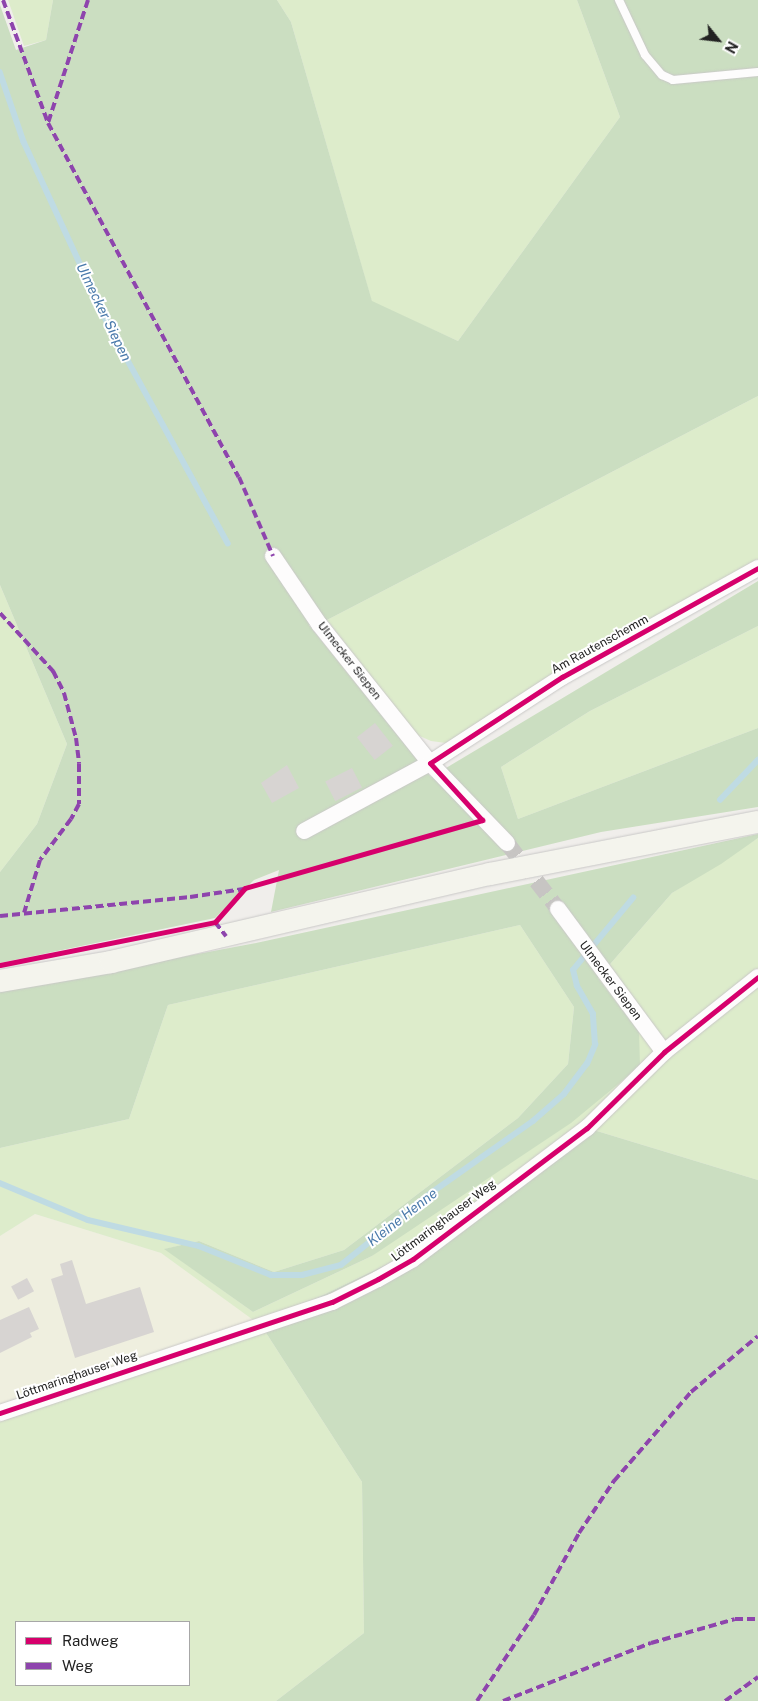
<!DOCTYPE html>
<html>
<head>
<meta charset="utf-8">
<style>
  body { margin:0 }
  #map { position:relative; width:758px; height:1701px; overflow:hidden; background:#f0eeeb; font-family:"Public Sans",sans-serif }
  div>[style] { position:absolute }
  .farmland>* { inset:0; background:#efefdf }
  .grass>* { inset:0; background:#ddeccb }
  .forest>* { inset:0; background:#cbdec1 }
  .stream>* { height:5.5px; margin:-2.75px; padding:0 2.75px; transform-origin:2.75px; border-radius:2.75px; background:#bfdbe3 }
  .building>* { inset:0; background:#d7d4d2; transform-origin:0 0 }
  .street-tunnel>* { height:16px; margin-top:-8px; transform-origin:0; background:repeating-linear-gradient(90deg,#c7c5c3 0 16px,transparent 0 24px) }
  .roads { filter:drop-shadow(0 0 1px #c9c8c7) drop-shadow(0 0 1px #c9c8c7) }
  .lane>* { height:8px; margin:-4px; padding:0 4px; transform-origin:4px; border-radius:4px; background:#fdfcfc }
  .street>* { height:16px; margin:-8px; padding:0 8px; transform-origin:8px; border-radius:8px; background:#fdfcfc }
  .secondary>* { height:22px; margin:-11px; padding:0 11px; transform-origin:11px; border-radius:11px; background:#f4f4ed }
  .quiet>* { height:4px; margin-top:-2px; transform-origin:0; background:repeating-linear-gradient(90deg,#8e44ad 0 8px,transparent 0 12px) }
  .cycleway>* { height:5px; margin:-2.5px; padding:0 2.5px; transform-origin:2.5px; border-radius:2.5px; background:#d6006c }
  span { translate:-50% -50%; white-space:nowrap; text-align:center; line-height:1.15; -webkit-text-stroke:4px #fff; paint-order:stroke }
  .street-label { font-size:12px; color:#222 }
  .water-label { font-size:14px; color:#4a7aab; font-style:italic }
  .legend { position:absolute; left:15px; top:1621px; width:175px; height:65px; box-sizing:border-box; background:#fff; border:1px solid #a7a7a7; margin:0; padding:6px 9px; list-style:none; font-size:15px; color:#222 }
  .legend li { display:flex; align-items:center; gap:10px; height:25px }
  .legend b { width:25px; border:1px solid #a7a7a7 }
  .north { position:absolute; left:693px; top:15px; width:50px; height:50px; -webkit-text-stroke:4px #fff; paint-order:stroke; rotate:119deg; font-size:14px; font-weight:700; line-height:20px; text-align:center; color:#222 }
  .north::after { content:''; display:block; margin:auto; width:18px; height:22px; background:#222; clip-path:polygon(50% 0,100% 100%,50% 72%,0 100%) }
</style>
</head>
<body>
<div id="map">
  <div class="farmland">
    <i style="clip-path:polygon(35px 1214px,161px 1253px,261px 1325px,0 1413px,0 1236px)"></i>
  </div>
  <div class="grass">
    <i style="clip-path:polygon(8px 0,53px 0,46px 40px,24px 46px)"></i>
    <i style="clip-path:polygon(277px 0,577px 0,620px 117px,458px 341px,372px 302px,291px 22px)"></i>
    <i style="clip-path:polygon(758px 396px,758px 562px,446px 743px,431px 741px,415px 734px,327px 620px)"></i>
    <i style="clip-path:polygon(0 585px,67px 744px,37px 824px,0 872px)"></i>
    <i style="clip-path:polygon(758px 626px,758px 728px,518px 819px,501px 767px,590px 711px)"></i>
    <i style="clip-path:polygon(evenodd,758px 838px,758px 1180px,587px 1128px,441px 1238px,261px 1325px,362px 1482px,364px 1633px,276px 1701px,0 1701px,0 1416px,260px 1325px,161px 1253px,35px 1214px,0 1236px,0 1148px,129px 1119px,168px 1005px,520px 925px,574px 1007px,568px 1064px,518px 1118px,344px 1250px,274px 1272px,199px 1241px,165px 1249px,253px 1312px,372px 1256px,639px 1032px,598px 978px,672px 893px,758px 838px,16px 1622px,189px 1622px,189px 1685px,16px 1685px,16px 1622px)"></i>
  </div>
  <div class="forest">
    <i style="clip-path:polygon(53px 0,277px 0,291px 22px,372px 301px,458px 341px,620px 117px,577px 0,758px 0,758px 396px,327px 620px,309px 625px,431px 777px,758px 581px,758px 626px,590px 711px,501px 767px,518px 819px,758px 728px,758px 807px,601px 832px,271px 912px,279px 870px,254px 880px,215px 918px,0 963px,0 872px,37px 824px,67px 744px,0 585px,0 5px,16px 50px,46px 40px)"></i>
    <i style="clip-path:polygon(758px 834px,758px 838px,721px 864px,672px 893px,598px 978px,639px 1032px,640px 1066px,571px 1123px,372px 1256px,253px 1312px,164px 1249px,199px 1241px,274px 1272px,344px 1250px,518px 1118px,568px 1064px,574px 1007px,520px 925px,168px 1005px,129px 1119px,0 1148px,0 991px,256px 943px)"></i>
    <i style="clip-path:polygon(587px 1128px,758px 1180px,758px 1701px,276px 1701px,364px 1633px,362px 1482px,261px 1325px,441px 1238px)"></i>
  </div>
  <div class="stream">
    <i style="left:0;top:72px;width:74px;rotate:71.1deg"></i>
    <i style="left:24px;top:142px;width:200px;rotate:65.2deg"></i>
    <i style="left:108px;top:324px;width:250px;rotate:61.3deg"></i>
    <i style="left:720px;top:800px;width:55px;rotate:-46.5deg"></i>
    <i style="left:0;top:1183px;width:95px;rotate:22.8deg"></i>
    <i style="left:88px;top:1220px;width:114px;rotate:13.2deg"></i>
    <i style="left:199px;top:1246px;width:78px;rotate:21.9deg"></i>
    <i style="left:271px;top:1275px;width:31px"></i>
    <i style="left:302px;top:1275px;width:40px;rotate:-14.4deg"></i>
    <i style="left:341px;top:1265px;width:115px;rotate:-38.7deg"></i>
    <i style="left:431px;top:1193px;width:125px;rotate:-35.2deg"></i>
    <i style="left:533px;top:1121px;width:41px;rotate:-41.1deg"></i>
    <i style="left:564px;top:1094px;width:38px;rotate:-53deg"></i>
    <i style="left:587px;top:1064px;width:21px;rotate:-67deg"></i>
    <i style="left:595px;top:1045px;width:31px;rotate:-94deg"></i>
    <i style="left:593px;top:1014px;width:32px;rotate:-120deg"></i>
    <i style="left:577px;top:986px;width:16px;rotate:-104deg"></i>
    <i style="left:573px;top:970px;width:94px;rotate:-50.2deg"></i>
  </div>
  <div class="building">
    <i style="left:375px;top:723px;width:29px;height:23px;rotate:52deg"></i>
    <i style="clip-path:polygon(287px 765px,299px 788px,272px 803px,261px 783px)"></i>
    <i style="left:352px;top:768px;width:22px;height:30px;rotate:63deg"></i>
    <i style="clip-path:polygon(72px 1260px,86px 1304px,140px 1287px,154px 1332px,75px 1358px,51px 1279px,63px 1275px,60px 1264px)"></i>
    <i style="left:27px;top:1278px;width:15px;height:18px;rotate:62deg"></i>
    <i style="clip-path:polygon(29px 1307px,39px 1329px,30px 1333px,32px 1337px,0 1353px,0 1320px)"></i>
  </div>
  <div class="street-tunnel">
    <i style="left:507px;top:843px;width:83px;rotate:52.3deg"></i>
  </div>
  <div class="roads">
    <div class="lane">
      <i style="left:619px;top:0;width:61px;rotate:64.7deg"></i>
      <i style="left:645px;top:55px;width:26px;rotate:50deg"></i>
      <i style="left:662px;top:75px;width:12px;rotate:24deg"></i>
      <i style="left:673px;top:80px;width:85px;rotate:-5.4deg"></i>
    </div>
    <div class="street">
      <i style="left:273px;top:556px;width:82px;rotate:55.9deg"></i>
      <i style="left:319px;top:624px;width:178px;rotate:51.4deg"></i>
      <i style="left:430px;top:763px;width:143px;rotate:151.6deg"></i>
      <i style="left:507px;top:843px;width:111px;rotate:-133.9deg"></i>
      <i style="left:430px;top:763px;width:158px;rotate:-33.1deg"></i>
      <i style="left:562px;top:677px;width:224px;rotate:-29.1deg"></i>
      <i style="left:558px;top:909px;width:178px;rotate:53.5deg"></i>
      <i style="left:0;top:1413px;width:350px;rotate:-18.5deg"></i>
      <i style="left:332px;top:1302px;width:51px;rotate:-26.6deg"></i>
      <i style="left:378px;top:1279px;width:40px;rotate:-29.7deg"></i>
      <i style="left:413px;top:1259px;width:218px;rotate:-37deg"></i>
      <i style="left:587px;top:1128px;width:108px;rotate:-44.6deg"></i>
      <i style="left:664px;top:1052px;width:120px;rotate:-38.6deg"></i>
    </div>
    <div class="secondary">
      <i style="left:0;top:981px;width:113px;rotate:-9.7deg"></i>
      <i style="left:111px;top:962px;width:389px;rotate:-13.1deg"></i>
      <i style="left:490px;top:874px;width:273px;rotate:-11deg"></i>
    </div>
  </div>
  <div class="quiet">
    <i style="left:3px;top:0;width:131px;rotate:69.9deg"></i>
    <i style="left:88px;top:0;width:129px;rotate:108deg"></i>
    <i style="left:48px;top:123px;width:402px;rotate:61.7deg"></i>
    <i style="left:239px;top:477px;width:86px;rotate:66.7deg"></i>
    <i style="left:0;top:613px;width:79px;rotate:47.6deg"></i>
    <i style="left:53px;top:671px;width:25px;rotate:63deg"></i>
    <i style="left:64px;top:693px;width:47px;rotate:75.1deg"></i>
    <i style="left:76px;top:738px;width:26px;rotate:83deg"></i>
    <i style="left:79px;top:764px;width:40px;rotate:90deg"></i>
    <i style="left:79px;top:804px;width:17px;rotate:118deg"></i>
    <i style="left:71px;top:819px;width:51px;rotate:127.1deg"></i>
    <i style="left:40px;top:860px;width:55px;rotate:106.8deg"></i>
    <i style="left:0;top:916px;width:191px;rotate:-5.7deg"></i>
    <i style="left:190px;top:897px;width:54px;rotate:-8.6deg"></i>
    <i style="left:215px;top:922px;width:18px;rotate:52deg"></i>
    <i style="left:477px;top:1701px;width:103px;rotate:-56.5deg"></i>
    <i style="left:534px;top:1615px;width:94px;rotate:-61.2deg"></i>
    <i style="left:579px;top:1533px;width:63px;rotate:-56.1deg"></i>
    <i style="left:614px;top:1481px;width:118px;rotate:-49.1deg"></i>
    <i style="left:691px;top:1392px;width:87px;rotate:-39.9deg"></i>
    <i style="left:503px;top:1701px;width:159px;rotate:-21.4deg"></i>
    <i style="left:651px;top:1643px;width:87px;rotate:-15.9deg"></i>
    <i style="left:735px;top:1619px;width:23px"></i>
    <i style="left:725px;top:1701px;width:41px;rotate:-36deg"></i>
  </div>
  <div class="cycleway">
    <i style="left:0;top:965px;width:219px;rotate:-11.3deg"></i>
    <i style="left:215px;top:922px;width:45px;rotate:-48.6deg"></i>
    <i style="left:245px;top:888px;width:247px;rotate:-16deg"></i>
    <i style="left:482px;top:820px;width:77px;rotate:-132.4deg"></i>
    <i style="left:430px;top:763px;width:158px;rotate:-33.1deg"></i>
    <i style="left:562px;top:677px;width:224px;rotate:-29.1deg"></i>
    <i style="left:0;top:1413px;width:350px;rotate:-18.5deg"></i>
    <i style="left:332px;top:1302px;width:51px;rotate:-26.6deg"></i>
    <i style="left:378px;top:1279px;width:40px;rotate:-29.7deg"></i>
    <i style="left:413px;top:1259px;width:218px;rotate:-37deg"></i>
    <i style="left:587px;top:1128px;width:108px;rotate:-44.6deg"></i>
    <i style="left:664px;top:1052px;width:120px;rotate:-38.6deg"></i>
  </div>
  <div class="street-label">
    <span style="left:600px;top:645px;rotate:-29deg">Am Rautenschemm</span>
    <span style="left:349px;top:661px;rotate:52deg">Ulmecker Siepen</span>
    <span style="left:610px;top:981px;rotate:53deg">Ulmecker Siepen</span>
    <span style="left:444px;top:1221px;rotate:-37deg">Löttmaringhauser Weg</span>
    <span style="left:77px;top:1376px;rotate:-19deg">Löttmaringhauser Weg</span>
  </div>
  <div class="water-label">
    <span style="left:104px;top:312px;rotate:64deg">Ulmecker Siepen</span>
    <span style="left:402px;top:1217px;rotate:-38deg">Kleine Henne</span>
  </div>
  <ul class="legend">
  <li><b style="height:6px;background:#d6006c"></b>Radweg</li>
  <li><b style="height:6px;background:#8e44ad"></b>Weg</li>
  </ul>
  <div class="north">N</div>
</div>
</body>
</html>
